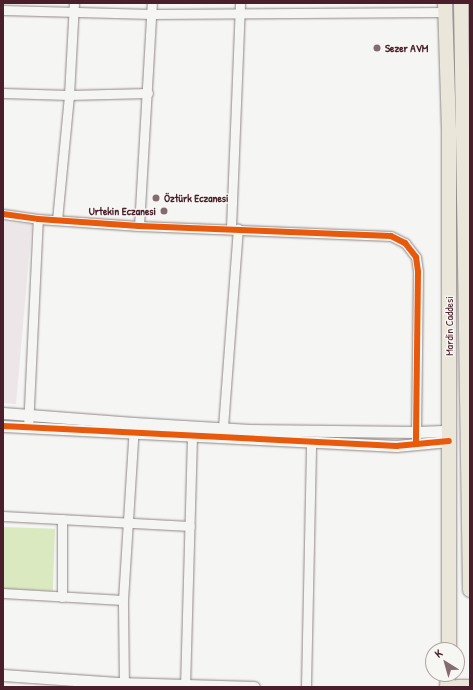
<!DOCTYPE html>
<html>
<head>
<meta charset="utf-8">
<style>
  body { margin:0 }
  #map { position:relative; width:473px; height:690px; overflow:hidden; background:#f5f5f3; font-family:"Patrick Hand",sans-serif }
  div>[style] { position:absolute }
  .built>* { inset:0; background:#ede6e9 }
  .green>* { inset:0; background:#dae9c0; transform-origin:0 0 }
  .roads { filter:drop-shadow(0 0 1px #8f8788) drop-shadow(0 0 1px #8f8788) }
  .minor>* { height:9px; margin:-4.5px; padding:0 4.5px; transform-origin:4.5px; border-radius:4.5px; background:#f5f5f3 }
  .tertiary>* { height:11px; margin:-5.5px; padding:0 5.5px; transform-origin:5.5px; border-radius:5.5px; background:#f5f5f3 }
  .trunk>* { height:14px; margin:-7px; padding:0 7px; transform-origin:7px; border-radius:7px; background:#eae7da }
  .cycleway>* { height:6px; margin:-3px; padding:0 3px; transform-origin:3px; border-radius:3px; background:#e8590c }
  .dots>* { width:11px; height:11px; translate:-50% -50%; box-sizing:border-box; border:2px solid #f6f6f2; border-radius:50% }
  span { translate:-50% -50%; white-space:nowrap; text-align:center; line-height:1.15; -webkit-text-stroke:3px #f6f6f2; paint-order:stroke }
  .poi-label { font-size:11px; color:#4a1f2b; font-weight:700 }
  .left { translate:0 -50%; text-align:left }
  .right { translate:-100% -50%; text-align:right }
  .street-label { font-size:11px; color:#4a1f2b }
  .frame { position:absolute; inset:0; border:4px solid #4a1f2b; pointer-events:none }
  .north { position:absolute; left:425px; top:642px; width:40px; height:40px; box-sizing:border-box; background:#f6f6f2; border:1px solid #b1a0a2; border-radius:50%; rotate:323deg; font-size:11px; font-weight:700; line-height:16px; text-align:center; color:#4a1f2b }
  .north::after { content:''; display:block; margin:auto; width:14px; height:18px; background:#866a71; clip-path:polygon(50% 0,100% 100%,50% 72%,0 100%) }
</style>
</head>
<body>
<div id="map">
  <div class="built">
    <i style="clip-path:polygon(3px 222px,32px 224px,16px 404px,3px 403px)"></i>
  </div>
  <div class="green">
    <i style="left:3px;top:527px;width:52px;height:62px;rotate:2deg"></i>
  </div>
  <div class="roads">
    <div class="minor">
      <i style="left:3px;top:10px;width:149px;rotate:1.5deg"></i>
      <i style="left:152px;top:14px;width:293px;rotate:-0.4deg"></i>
      <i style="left:3px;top:93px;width:66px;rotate:1.7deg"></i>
      <i style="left:69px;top:95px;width:79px;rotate:-1.5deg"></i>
      <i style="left:3px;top:214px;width:35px;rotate:8deg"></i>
      <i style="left:38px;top:219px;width:101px;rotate:4deg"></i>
      <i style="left:139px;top:226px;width:252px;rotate:2.3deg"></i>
      <i style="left:391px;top:236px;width:16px;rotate:27deg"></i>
      <i style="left:405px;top:243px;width:18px;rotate:52deg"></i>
      <i style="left:416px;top:257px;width:15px;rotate:82deg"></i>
      <i style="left:418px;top:272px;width:172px;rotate:90.7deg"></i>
      <i style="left:57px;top:220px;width:126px;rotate:-84.5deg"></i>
      <i style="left:69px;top:95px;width:92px;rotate:-86.9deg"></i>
      <i style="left:139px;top:226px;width:223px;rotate:-86.7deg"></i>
      <i style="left:231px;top:228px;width:225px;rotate:-87.7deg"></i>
      <i style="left:223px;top:427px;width:199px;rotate:-85.7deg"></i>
      <i style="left:28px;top:428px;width:209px;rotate:-87.3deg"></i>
      <i style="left:3px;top:516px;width:187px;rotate:3.1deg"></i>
      <i style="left:62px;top:519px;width:78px;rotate:90deg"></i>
      <i style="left:3px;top:593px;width:120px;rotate:3.3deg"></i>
      <i style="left:124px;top:687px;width:87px;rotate:-90.7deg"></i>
      <i style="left:123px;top:600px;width:173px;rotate:-86.4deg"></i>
      <i style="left:185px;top:687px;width:251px;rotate:-88.4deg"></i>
      <i style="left:306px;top:687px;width:245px;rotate:-88.8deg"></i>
    </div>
    <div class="tertiary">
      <i style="left:3px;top:413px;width:131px;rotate:4.4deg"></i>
      <i style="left:134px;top:423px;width:116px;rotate:3.5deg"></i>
      <i style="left:250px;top:430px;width:166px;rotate:0.7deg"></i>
      <i style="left:416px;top:432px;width:33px;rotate:-2deg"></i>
      <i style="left:3px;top:426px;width:394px;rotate:2.9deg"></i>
      <i style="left:396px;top:446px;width:53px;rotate:-5.4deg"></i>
      <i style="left:3px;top:675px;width:115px;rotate:4deg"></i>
      <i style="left:118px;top:683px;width:136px;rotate:1.7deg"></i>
    </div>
    <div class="trunk">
      <i style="left:445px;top:3px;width:128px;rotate:88.2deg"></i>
      <i style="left:449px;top:131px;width:519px;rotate:90deg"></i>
      <i style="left:461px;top:3px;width:587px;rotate:89.12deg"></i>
      <i style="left:447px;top:687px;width:13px;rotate:-86deg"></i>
      <i style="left:457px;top:687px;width:13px"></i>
    </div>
  </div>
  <div class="cycleway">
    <i style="left:3px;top:214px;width:35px;rotate:8deg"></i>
    <i style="left:38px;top:219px;width:101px;rotate:4deg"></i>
    <i style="left:139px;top:226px;width:252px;rotate:2.3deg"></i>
    <i style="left:391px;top:236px;width:16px;rotate:27deg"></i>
    <i style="left:405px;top:243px;width:18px;rotate:52deg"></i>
    <i style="left:416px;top:257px;width:15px;rotate:82deg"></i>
    <i style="left:418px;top:272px;width:172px;rotate:90.7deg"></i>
    <i style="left:3px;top:426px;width:394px;rotate:2.9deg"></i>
    <i style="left:396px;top:446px;width:53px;rotate:-5.4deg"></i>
  </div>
  <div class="dots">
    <i style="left:377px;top:48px;background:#866a71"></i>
    <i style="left:156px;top:198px;background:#866a71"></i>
    <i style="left:164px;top:211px;background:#866a71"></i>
  </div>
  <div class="poi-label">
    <span class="left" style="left:385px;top:48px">Sezer AVM</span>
    <span class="left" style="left:164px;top:198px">Öztürk Eczanesi</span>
    <span class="right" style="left:156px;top:211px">Urtekin Eczanesi</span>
  </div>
  <div class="street-label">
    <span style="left:449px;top:326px;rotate:-90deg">Mardin Caddesi</span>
  </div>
  <div class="frame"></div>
  <div class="north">K</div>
</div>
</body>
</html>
